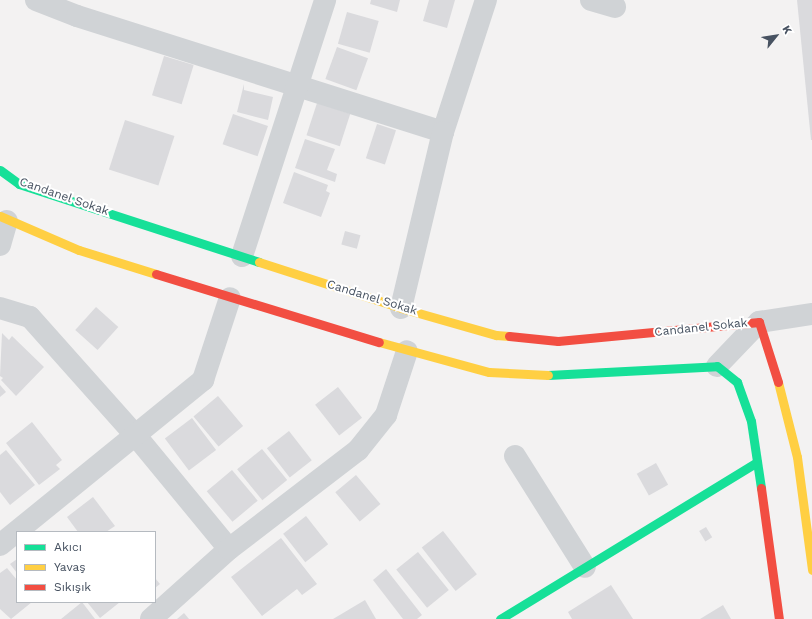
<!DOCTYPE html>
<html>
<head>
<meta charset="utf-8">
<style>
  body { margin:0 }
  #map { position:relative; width:812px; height:619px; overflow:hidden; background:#f3f2f2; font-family:"Work Sans",sans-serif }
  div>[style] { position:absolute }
  .building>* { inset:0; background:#dadadd; transform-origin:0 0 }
  .street>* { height:22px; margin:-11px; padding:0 11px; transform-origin:11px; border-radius:11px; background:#d0d3d6 }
  .fast>* { height:9px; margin:-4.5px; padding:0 4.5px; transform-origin:4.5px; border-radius:4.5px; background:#16e098 }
  .slow>* { height:9px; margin:-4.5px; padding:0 4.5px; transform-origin:4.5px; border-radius:4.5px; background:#ffcf43 }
  .jam>* { height:9px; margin:-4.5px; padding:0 4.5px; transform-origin:4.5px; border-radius:4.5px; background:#f24e42 }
  span { translate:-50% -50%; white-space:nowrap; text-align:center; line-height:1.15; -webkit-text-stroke:4px #fff; paint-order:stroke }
  .street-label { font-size:12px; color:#475261 }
  .legend { position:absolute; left:16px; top:531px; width:140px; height:72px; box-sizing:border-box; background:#fff; border:1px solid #b5bac0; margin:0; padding:5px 7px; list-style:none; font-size:12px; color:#475261 }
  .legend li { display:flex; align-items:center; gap:8px; height:20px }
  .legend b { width:20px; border:1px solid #b5bac0 }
  .north { position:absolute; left:756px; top:16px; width:40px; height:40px; -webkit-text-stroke:3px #fff; paint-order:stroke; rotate:60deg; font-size:11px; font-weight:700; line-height:16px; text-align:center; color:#475261 }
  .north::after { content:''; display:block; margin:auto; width:14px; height:18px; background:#475261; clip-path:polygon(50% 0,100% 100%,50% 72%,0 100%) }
</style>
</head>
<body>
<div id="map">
  <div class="building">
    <i style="clip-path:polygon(371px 0,400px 0,397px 12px,370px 4px)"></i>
    <i style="clip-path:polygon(429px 0,455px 0,447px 28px,423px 21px)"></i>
    <i style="clip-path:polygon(797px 0,812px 0,812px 140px,811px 140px)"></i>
    <i style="left:347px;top:12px;width:33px;height:33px;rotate:16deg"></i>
    <i style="left:337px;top:47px;width:33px;height:34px;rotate:20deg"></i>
    <i style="left:164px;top:56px;width:31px;height:41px;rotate:17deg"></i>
    <i style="clip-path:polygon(244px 84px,244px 90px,273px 97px,268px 120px,237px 112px)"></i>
    <i style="left:317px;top:103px;width:35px;height:34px;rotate:18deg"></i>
    <i style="left:233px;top:114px;width:37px;height:32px;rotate:19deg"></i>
    <i style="left:125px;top:120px;width:52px;height:52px;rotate:18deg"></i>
    <i style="left:377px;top:124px;width:20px;height:36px;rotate:18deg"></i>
    <i style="clip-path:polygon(305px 139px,335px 149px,327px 170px,337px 174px,335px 182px,295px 168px)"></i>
    <i style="clip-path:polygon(294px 172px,328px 185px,326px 191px,330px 193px,321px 217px,283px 203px)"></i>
    <i style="left:345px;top:231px;width:16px;height:14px;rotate:15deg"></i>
    <i style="left:96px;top:307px;width:30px;height:31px;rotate:42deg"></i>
    <i style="clip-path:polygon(2px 333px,9px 340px,12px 336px,44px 367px,16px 396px,1px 380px,3px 378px,0 376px)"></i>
    <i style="clip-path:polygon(0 385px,6px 392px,0 397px)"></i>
    <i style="left:338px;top:387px;width:39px;height:29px;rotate:52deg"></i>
    <i style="left:218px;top:396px;width:39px;height:32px;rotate:50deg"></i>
    <i style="left:192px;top:418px;width:40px;height:34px;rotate:53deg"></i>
    <i style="clip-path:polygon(32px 422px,62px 460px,56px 465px,60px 469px,39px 485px,6px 443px)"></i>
    <i style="left:289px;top:431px;width:37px;height:28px;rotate:52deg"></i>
    <i style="left:262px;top:449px;width:40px;height:32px;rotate:51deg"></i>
    <i style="clip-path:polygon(6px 450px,35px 485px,10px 505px,0 492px,0 455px)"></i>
    <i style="left:656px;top:463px;width:25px;height:22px;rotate:61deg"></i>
    <i style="left:232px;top:470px;width:40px;height:33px;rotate:50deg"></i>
    <i style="left:356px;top:475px;width:38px;height:27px;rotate:50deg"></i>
    <i style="clip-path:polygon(93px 497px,115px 526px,106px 532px,78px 532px,67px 517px)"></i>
    <i style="left:306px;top:516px;width:36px;height:29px;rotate:52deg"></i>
    <i style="left:706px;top:527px;width:12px;height:8px;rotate:59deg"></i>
    <i style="left:443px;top:531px;width:55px;height:27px;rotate:52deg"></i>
    <i style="clip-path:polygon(281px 538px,317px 584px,302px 595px,297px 589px,262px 616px,231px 577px)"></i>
    <i style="left:418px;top:552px;width:49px;height:28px;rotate:51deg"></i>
    <i style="clip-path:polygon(17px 559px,17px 573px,10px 564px)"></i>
    <i style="clip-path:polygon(7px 568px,17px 580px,17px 602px,32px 602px,11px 619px,0 609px,0 573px)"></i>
    <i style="clip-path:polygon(386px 569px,422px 615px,417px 619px,403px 619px,373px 580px)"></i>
    <i style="clip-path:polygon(155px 578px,160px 584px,155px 588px)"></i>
    <i style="clip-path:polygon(611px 585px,633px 619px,572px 619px,568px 612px)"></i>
    <i style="clip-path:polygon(365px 600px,376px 619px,333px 619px)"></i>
    <i style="clip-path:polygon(82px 602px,95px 619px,61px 619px)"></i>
    <i style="clip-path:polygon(87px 602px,120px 602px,100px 618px)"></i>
    <i style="clip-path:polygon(723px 605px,731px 619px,700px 619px)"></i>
    <i style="clip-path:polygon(184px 613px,189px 619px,177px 619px)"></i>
  </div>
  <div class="street">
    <i style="left:36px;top:0;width:44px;rotate:21.3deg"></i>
    <i style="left:77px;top:16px;width:384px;rotate:17.6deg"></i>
    <i style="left:443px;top:132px;width:139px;rotate:-72deg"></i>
    <i style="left:591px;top:0;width:25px;rotate:16deg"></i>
    <i style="left:0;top:245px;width:25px;rotate:-74deg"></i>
    <i style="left:242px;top:256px;width:269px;rotate:-72deg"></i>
    <i style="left:0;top:308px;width:31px;rotate:17deg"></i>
    <i style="left:30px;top:317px;width:159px;rotate:48.3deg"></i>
    <i style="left:136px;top:436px;width:146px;rotate:50.5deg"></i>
    <i style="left:401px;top:308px;width:181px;rotate:-76.6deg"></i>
    <i style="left:717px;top:366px;width:61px;rotate:-46.3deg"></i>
    <i style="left:759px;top:322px;width:54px;rotate:-8.6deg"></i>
    <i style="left:515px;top:456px;width:131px;rotate:57.8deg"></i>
    <i style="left:0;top:545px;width:262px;rotate:-39.1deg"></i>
    <i style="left:203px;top:380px;width:86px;rotate:-71.8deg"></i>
    <i style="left:151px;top:619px;width:105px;rotate:-41.9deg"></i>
    <i style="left:229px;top:549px;width:163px;rotate:-37.5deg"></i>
    <i style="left:358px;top:450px;width:45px;rotate:-51.3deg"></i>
    <i style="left:386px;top:415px;width:67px;rotate:-71.8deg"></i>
  </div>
  <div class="fast">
    <i style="left:0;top:170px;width:24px;rotate:36deg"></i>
    <i style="left:19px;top:184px;width:252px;rotate:18deg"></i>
    <i style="left:548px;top:375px;width:169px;rotate:-3deg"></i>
    <i style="left:717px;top:366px;width:26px;rotate:39deg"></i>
    <i style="left:737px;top:382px;width:41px;rotate:70.3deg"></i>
    <i style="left:751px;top:421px;width:68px;rotate:81.5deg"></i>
    <i style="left:500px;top:619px;width:301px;rotate:-31.4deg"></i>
  </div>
  <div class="slow">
    <i style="left:0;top:216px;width:86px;rotate:23.3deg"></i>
    <i style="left:79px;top:250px;width:81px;rotate:17.3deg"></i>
    <i style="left:259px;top:262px;width:149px;rotate:17.9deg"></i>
    <i style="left:401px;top:308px;width:99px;rotate:15.9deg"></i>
    <i style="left:496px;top:335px;width:13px;rotate:4deg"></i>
    <i style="left:379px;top:342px;width:114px;rotate:15.3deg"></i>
    <i style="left:489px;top:372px;width:59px;rotate:2.9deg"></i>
    <i style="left:778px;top:382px;width:77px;rotate:75.8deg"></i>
    <i style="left:797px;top:457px;width:114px;rotate:82.4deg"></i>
  </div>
  <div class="jam">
    <i style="left:156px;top:274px;width:233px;rotate:17deg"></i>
    <i style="left:509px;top:336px;width:49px;rotate:5.8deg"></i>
    <i style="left:558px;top:341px;width:202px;rotate:-5.4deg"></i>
    <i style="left:759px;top:322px;width:63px;rotate:72.4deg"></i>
    <i style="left:761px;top:488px;width:132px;rotate:82.2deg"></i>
  </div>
  <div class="street-label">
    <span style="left:64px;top:197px;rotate:19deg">Candanel Sokak</span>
    <span style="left:372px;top:298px;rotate:17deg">Candanel Sokak</span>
    <span style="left:701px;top:328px;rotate:-6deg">Candanel Sokak</span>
  </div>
  <ul class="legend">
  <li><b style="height:5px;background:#16e098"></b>Akıcı</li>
  <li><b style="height:5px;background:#ffcf43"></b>Yavaş</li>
  <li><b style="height:5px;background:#f24e42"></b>Sıkışık</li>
  </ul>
  <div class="north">K</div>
</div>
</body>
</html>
